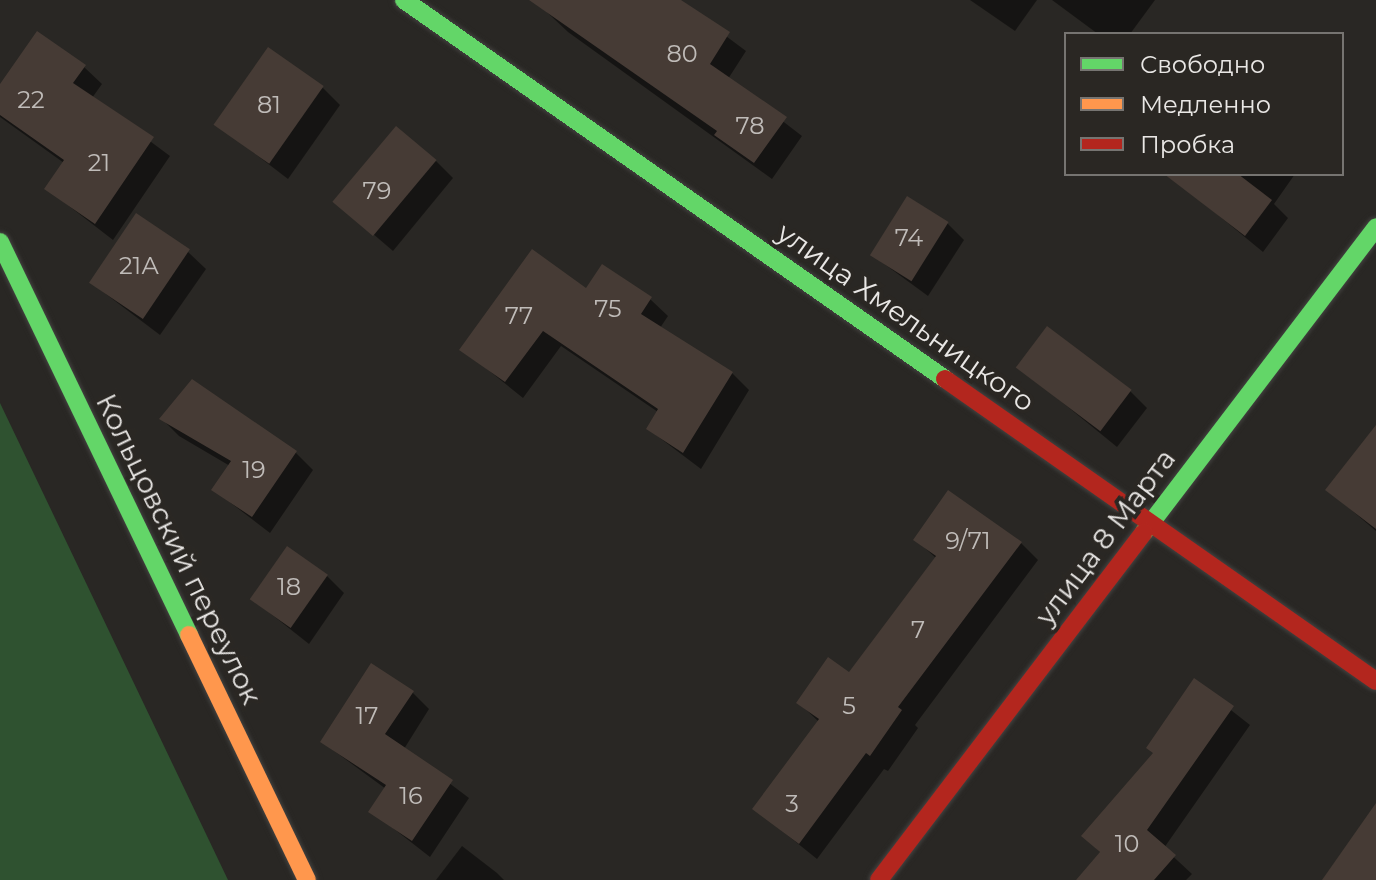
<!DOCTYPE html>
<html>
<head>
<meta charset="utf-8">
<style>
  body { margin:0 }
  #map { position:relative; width:1376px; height:880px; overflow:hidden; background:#292724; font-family:Montserrat,sans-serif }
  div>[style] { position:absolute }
  .green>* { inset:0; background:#2f5230 }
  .shadow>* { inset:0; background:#0007 }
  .building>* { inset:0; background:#463b35; transform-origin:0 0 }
  .roads { filter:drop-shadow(0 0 2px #444341) drop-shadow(0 0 2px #444341) }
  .fast>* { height:18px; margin:-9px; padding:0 9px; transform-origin:9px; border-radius:9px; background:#63d668 }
  .slow>* { height:18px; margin:-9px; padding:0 9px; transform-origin:9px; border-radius:9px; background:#ff974d }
  .jam>* { height:18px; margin:-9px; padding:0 9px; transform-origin:9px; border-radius:9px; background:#b3261e }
  span { translate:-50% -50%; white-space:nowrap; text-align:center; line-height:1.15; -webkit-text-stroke:8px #2a2723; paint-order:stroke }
  .number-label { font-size:24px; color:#c0bcb9 }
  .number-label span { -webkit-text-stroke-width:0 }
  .street-label { font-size:28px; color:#e9e7e5 }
  .legend { position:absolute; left:1064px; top:32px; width:280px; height:144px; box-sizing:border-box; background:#2a2723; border:2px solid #767471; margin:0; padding:10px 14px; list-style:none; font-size:24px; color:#e9e7e5 }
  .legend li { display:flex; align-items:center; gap:16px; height:40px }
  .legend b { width:40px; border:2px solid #767471 }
</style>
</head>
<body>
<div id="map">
  <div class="green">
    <i style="clip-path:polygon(0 403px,228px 880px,0 880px)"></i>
  </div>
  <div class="shadow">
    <i style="clip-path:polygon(534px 0,683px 4px,746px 51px,728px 79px,802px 136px,772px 179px,568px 32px)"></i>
    <i style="clip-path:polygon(970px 0,1037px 0,1015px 31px)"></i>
    <i style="clip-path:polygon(1052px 0,1155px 0,1130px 34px,1098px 34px)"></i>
    <i style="clip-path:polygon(84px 67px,102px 84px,92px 98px,170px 156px,113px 240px,47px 189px,64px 163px,0 117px,0 88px)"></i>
    <i style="clip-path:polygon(323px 88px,340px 105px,288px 179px,216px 124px)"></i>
    <i style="clip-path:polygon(436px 161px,453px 178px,393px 251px,337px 203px)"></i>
    <i style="clip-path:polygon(1193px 174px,1295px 174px,1274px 204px,1288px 218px,1263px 252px,1184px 187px)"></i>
    <i style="clip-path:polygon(947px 223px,964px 240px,928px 296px,872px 255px)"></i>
    <i style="clip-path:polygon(188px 252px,206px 269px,160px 335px,90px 282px)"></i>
    <i style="clip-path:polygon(586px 291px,650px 299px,668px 316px,660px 328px,732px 373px,749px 390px,701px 469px,648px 429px,658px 412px,561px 346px,523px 398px,462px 349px)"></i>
    <i style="clip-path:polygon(1019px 367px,1130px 391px,1147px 408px,1117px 447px)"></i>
    <i style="clip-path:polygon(162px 419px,296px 453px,313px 470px,270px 533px,214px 490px,230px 466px,179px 436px)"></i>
    <i style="clip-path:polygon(1376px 456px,1376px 531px,1328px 490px)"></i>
    <i style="clip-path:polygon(916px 540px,1021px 543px,1038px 560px,915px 725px,918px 728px,888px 771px,884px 769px,817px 859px,755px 809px,819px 722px,799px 703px,850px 675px,937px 559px)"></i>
    <i style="clip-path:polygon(327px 576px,344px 593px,309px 644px,252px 599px)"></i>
    <i style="clip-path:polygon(1194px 681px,1250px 725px,1164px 848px,1192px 874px,1186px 880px,1106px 880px,1101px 853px,1084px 836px,1155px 754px)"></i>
    <i style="clip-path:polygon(412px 692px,429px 709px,404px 749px,469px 798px,430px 857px,371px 811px,386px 789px,322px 742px)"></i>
    <i style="clip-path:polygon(462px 846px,497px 873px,504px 880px,436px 880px)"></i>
  </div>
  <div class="building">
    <i style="clip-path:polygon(529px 0,681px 0,730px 32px,710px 64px,787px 117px,754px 163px,714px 135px,717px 131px)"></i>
    <i style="clip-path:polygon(37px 31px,86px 65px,73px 83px,154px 137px,95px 224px,44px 189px,64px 160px,0 115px,0 84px)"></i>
    <i style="left:268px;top:47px;width:68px;height:95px;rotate:35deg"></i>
    <i style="left:396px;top:126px;width:53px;height:99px;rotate:40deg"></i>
    <i style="clip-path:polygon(1164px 174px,1238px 174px,1272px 200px,1245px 236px)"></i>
    <i style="left:907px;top:196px;width:49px;height:70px;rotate:32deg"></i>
    <i style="left:136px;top:213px;width:65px;height:84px;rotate:34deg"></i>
    <i style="clip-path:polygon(532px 249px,586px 288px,602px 264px,652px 297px,641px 314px,733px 372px,683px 453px,646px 429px,658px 409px,543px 331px,505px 382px,459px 350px)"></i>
    <i style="left:1047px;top:326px;width:106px;height:52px;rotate:37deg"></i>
    <i style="clip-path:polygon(192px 379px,297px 451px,252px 517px,211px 490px,231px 461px,159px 419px)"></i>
    <i style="clip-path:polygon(1376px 425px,1376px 529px,1325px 490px)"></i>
    <i style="clip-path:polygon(948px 490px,1022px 542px,898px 707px,902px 710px,870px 756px,866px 753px,799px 844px,752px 809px,819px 719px,796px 703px,828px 657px,849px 672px,936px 556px,913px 540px)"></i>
    <i style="left:287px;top:546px;width:50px;height:65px;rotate:35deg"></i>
    <i style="clip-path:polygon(371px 663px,414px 691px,385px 734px,453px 780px,412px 841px,368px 812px,386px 785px,320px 742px)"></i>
    <i style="clip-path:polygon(1194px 678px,1234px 706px,1147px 830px,1176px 855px,1154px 880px,1076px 880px,1100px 852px,1081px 836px,1153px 753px,1146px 748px)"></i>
    <i style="clip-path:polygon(1376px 803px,1376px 880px,1322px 880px)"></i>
  </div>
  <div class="roads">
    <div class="fast">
      <i style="left:404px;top:0;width:661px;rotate:35.01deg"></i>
      <i style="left:0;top:242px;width:436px;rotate:64.3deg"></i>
      <i style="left:1144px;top:532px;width:383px;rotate:-52.7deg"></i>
    </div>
    <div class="slow">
      <i style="left:189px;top:635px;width:272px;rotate:64.3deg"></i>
    </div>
    <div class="jam">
      <i style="left:945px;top:379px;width:526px;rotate:35.02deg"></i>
      <i style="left:879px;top:880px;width:437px;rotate:-52.7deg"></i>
    </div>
  </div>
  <div class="number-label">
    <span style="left:682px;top:54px">80</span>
    <span style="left:31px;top:100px">22</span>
    <span style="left:269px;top:105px">81</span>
    <span style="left:750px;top:126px">78</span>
    <span style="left:99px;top:163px">21</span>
    <span style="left:377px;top:191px">79</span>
    <span style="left:909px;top:238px">74</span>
    <span style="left:139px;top:266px">21А</span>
    <span style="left:608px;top:309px">75</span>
    <span style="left:519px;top:316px">77</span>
    <span style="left:254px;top:470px">19</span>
    <span style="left:968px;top:541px">9/71</span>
    <span style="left:289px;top:587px">18</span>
    <span style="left:918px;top:630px">7</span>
    <span style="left:849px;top:706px">5</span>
    <span style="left:367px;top:716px">17</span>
    <span style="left:411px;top:796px">16</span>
    <span style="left:792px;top:804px">3</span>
    <span style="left:1127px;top:844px">10</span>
  </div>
  <div class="street-label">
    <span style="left:906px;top:317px;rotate:35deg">улица Хмельницкого</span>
    <span style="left:1105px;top:537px;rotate:-53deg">улица 8 Марта</span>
    <span style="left:179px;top:549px;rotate:64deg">Кольцовский переулок</span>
  </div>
  <ul class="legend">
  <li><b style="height:10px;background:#63d668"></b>Свободно</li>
  <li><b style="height:10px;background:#ff974d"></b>Медленно</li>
  <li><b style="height:10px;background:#b3261e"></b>Пробка</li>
  </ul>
</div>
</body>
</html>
